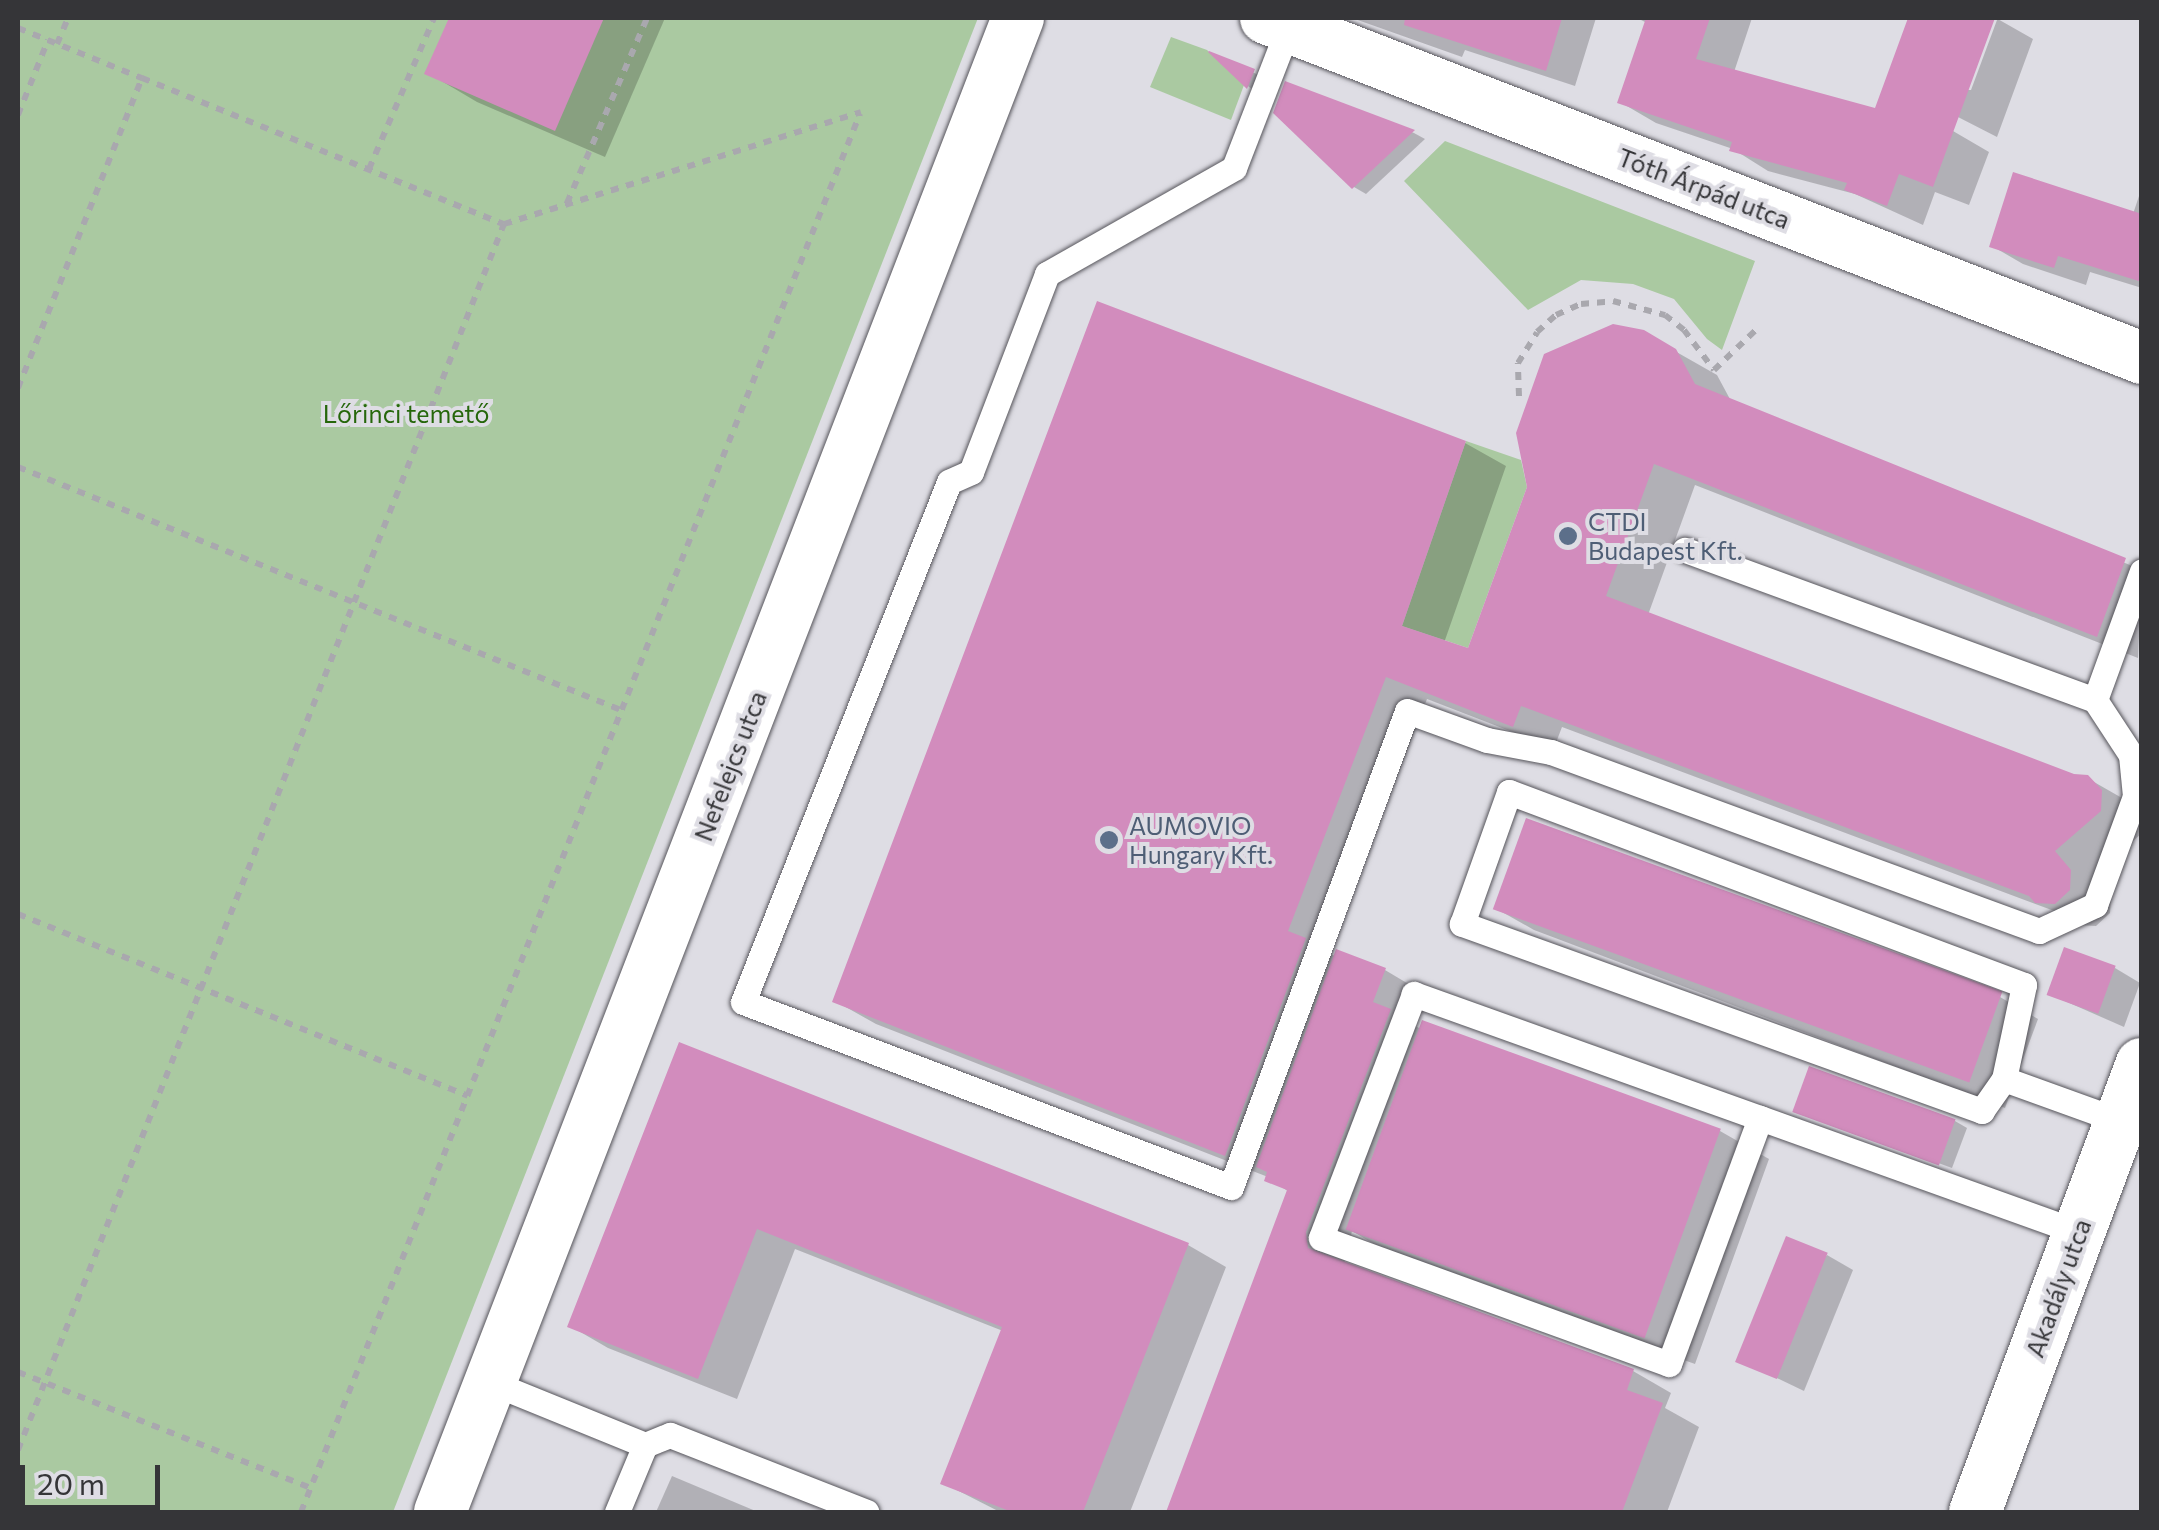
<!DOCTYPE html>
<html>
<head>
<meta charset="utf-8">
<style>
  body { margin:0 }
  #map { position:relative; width:2159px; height:1530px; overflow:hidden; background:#dedde4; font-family:Commissioner,sans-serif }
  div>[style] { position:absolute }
  .green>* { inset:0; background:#aac9a1 }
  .shadow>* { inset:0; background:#0003 }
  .building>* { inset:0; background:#d28cbd; transform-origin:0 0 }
  .path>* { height:6px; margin-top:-3px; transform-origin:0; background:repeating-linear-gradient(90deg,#a9a8ae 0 8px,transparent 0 16px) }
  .roads { filter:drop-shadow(0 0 2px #56555b) drop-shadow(0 0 2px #56555b) }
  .service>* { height:25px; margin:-12.5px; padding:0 12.5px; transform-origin:12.5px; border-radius:12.5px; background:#fff }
  .minor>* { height:52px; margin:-26px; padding:0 26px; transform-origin:26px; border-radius:26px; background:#fff }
  .dots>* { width:28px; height:28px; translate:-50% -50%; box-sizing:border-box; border:5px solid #dedde4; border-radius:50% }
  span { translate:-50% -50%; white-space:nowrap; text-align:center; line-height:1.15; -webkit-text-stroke:8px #dedde4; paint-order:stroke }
  .street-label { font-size:25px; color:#353538 }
  .park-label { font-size:25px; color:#26670b }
  .service-label { font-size:25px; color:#4e5e75 }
  .left { translate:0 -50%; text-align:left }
  .frame { position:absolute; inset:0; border:20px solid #353538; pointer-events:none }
  .scale { position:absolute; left:20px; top:1465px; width:140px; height:45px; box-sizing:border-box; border:5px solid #353538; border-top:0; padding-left:12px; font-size:30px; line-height:35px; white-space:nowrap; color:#353538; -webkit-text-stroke:8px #dedde4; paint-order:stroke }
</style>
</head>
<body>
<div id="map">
  <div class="green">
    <i style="clip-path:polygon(18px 18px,978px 18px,393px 1512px,18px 1512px)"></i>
    <i style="clip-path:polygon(1171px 37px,1207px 50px,1244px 85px,1231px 120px,1150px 87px)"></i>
    <i style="clip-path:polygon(1445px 141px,1755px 261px,1722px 350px,1707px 339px,1674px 299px,1633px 284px,1581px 280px,1528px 310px,1404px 181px)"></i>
    <i style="clip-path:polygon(1466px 441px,1521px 460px,1527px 487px,1468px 648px,1402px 626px)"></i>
  </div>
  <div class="shadow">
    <i style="clip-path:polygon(452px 18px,665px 18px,605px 157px,477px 102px,428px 73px)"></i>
    <i style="clip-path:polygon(1352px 18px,1596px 18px,1575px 86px,1465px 50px,1462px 57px)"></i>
    <i style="clip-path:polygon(1637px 18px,1752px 18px,1734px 72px,1953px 131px,1989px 152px,1969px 205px,1935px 192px,1923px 225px,1855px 194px,1768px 171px,1733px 149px,1656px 123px,1620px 102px,1647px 23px)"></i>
    <i style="clip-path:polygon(evenodd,1911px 18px,1996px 18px,2033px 39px,1997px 137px,1956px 116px,1897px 55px,1911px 18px,1992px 18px,1997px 20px,1971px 90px,1966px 90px,1992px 18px)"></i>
    <i style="clip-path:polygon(1219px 58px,1266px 78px,1260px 93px,1249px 87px)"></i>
    <i style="clip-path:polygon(1287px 84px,1414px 133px,1425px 139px,1366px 194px,1354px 187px)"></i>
    <i style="clip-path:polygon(2142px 187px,2142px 288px,2090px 272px,2086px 285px,2023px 264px,1992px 246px,2133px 214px)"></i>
    <i style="clip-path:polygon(1643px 333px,1717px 375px,1731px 401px,2142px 570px,2138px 658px,1695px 485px,1648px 615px,2074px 777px,2087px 778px,2129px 802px,2142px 815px,2141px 834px,2094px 875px,2111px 895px,2110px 913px,2096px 926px,2078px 925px,2057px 912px,1562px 727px,1554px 748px,1427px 699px,1329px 954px,1385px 970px,1422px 992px,1410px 1023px,1421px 1029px,1423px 1023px,1720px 1131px,1769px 1159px,1695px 1364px,1394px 1256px,1352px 1231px,1344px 1264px,1633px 1371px,1671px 1393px,1665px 1408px,1699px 1427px,1667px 1512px,1169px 1512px,1289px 1192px,1268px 1177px,876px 1024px,835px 1001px,1465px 443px,1506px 466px,1444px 643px,1470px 652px)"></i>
    <i style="clip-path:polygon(1495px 908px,2000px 997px,2038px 1019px,2005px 1108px,1534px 930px)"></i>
    <i style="clip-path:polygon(2115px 968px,2140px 983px,2124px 1027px,2049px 994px)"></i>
    <i style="clip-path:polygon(680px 1045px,1188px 1245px,1226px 1267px,1130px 1512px,1000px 1512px,943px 1483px,1003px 1331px,795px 1249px,737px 1399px,608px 1348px,570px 1326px)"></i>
    <i style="clip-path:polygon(1793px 1110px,1955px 1121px,1967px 1128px,1952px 1168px)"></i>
    <i style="clip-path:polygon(1827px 1255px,1853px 1270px,1804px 1391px,1739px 1360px)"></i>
    <i style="clip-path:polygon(672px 1476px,758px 1512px,656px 1512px)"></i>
  </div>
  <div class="building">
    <i style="clip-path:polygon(449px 18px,604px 18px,555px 131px,424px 74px)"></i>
    <i style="clip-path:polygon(1405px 18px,1562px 18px,1546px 71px,1404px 25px)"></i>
    <i style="clip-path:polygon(1646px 18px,1710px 18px,1696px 59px,1875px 108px,1908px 18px,1995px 18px,1933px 187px,1899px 174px,1887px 206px,1844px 190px,1847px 183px,1729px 151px,1732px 142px,1617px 103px)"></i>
    <i style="clip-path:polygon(1209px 51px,1255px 69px,1247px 89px,1208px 52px)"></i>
    <i style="clip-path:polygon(1285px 81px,1415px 130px,1352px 189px,1273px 113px)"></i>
    <i style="clip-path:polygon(2013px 172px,2142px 214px,2142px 282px,2058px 256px,2054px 268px,1989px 247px)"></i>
    <i style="clip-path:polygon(1097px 301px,1466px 441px,1402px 626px,1468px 648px,1527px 487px,1516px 433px,1544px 354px,1613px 324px,1644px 330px,1676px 349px,1695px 384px,2126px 558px,2097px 637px,1654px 464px,1606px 596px,2074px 774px,2088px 775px,2102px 790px,2101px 811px,2055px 851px,2071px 870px,2070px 890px,2055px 904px,2035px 903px,2029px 896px,1521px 706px,1513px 727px,1386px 677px,1288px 931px,1306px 938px,1225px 1156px,832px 1002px)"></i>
    <i style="left:1526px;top:818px;width:507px;height:97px;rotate:20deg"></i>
    <i style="left:2064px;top:947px;width:55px;height:51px;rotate:20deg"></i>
    <i style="clip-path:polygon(1336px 949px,1386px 968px,1373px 1002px,1391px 1009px,1306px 1232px,1308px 1248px,1634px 1369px,1627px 1390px,1663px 1403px,1622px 1512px,1166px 1512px,1287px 1190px,1264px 1181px,1267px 1172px,1256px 1167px)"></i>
    <i style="left:1422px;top:1020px;width:318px;height:223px;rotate:20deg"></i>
    <i style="clip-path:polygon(679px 1042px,1189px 1243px,1083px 1512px,1012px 1512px,940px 1484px,1002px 1327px,757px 1229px,698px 1379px,567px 1327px)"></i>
    <i style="left:1809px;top:1066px;width:156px;height:49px;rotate:20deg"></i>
    <i style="left:1786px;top:1236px;width:45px;height:136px;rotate:22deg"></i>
  </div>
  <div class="path">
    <i style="left:18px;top:28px;width:134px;rotate:22deg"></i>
    <i style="left:57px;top:44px;width:28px;rotate:-67deg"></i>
    <i style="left:18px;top:115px;width:81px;rotate:-68.2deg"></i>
    <i style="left:369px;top:169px;width:164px;rotate:-66.7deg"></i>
    <i style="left:567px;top:203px;width:202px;rotate:-66.6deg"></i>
    <i style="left:18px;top:388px;width:334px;rotate:-68.2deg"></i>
    <i style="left:142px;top:78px;width:390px;rotate:22deg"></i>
    <i style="left:1519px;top:396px;width:33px;rotate:-92deg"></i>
    <i style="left:1518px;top:363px;width:36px;rotate:-58deg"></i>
    <i style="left:1537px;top:332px;width:25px;rotate:-42deg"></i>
    <i style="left:1556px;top:315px;width:27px;rotate:-24deg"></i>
    <i style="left:1581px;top:304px;width:32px;rotate:-5deg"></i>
    <i style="left:1613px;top:301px;width:54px;rotate:15.1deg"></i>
    <i style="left:1665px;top:315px;width:24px;rotate:38deg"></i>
    <i style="left:1684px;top:330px;width:50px;rotate:53.1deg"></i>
    <i style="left:1714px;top:370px;width:62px;rotate:-43.7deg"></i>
    <i style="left:18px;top:467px;width:650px;rotate:21.95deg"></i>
    <i style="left:18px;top:914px;width:485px;rotate:22deg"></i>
    <i style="left:18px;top:1372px;width:315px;rotate:21.6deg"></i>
    <i style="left:18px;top:1450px;width:1319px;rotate:-68.38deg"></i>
    <i style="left:504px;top:224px;width:374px;rotate:-17.4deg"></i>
    <i style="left:301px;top:1512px;width:1506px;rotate:-68.21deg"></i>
  </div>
  <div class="roads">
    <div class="service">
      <i style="left:1289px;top:26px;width:152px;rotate:111.2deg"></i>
      <i style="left:1234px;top:168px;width:215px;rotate:150.5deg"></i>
      <i style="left:1047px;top:274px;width:212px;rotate:111deg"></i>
      <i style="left:971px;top:472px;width:24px;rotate:156deg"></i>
      <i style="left:949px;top:482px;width:559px;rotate:111.61deg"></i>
      <i style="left:743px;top:1002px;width:522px;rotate:20.76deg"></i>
      <i style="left:1231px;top:1187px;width:507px;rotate:-69.71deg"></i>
      <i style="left:1407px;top:711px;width:85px;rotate:19.9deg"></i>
      <i style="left:1487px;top:740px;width:65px;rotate:10.6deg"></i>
      <i style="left:1551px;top:752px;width:520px;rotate:20.14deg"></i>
      <i style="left:2039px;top:931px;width:62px;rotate:-24.9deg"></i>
      <i style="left:2095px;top:905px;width:116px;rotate:-69.8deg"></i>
      <i style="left:2135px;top:796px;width:41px;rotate:-95.6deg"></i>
      <i style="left:2131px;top:755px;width:66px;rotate:-123.2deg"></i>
      <i style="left:2095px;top:700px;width:437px;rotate:-159.9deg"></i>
      <i style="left:2095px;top:700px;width:137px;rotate:-70deg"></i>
      <i style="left:2004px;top:1079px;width:39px;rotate:125deg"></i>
      <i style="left:1982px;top:1111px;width:553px;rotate:-160.22deg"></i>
      <i style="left:1462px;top:924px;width:140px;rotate:-70.4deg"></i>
      <i style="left:1509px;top:792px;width:550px;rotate:20.54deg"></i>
      <i style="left:2024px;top:985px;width:96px;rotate:102deg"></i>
      <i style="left:2004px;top:1079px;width:123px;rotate:19.9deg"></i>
      <i style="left:1760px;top:1118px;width:368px;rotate:-160.3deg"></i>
      <i style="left:1414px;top:994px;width:261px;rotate:110.9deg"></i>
      <i style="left:1321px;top:1238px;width:370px;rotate:19.9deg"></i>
      <i style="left:1669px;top:1364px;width:262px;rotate:-69.7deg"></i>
      <i style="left:1760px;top:1118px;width:338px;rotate:19.7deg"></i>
      <i style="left:490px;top:1382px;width:167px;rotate:22.1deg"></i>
      <i style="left:645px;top:1445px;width:73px;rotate:112.7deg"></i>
      <i style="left:645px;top:1445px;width:27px;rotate:-22deg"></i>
      <i style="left:670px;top:1435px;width:211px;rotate:21.4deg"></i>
    </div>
    <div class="minor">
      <i style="left:1266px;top:18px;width:940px;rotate:21.21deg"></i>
      <i style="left:440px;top:1512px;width:1602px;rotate:-68.85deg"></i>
      <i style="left:1975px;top:1512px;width:478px;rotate:-69.6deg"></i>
    </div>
  </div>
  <div class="dots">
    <i style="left:1568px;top:536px;background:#5c6f8a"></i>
    <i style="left:1109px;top:840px;background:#5c6f8a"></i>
  </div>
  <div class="street-label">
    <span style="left:1704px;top:188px;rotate:21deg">Tóth Árpád utca</span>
    <span style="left:730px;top:766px;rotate:-69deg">Nefelejcs utca</span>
    <span style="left:2058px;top:1288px;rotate:-70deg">Akadály utca</span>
  </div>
  <div class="park-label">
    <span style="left:406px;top:413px">Lőrinci temető</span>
  </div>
  <div class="service-label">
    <span class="left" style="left:1588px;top:536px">CTDI<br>Budapest Kft.</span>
    <span class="left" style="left:1129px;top:840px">AUMOVIO<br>Hungary Kft.</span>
  </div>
  <div class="frame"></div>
  <div class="scale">20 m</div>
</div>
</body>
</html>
